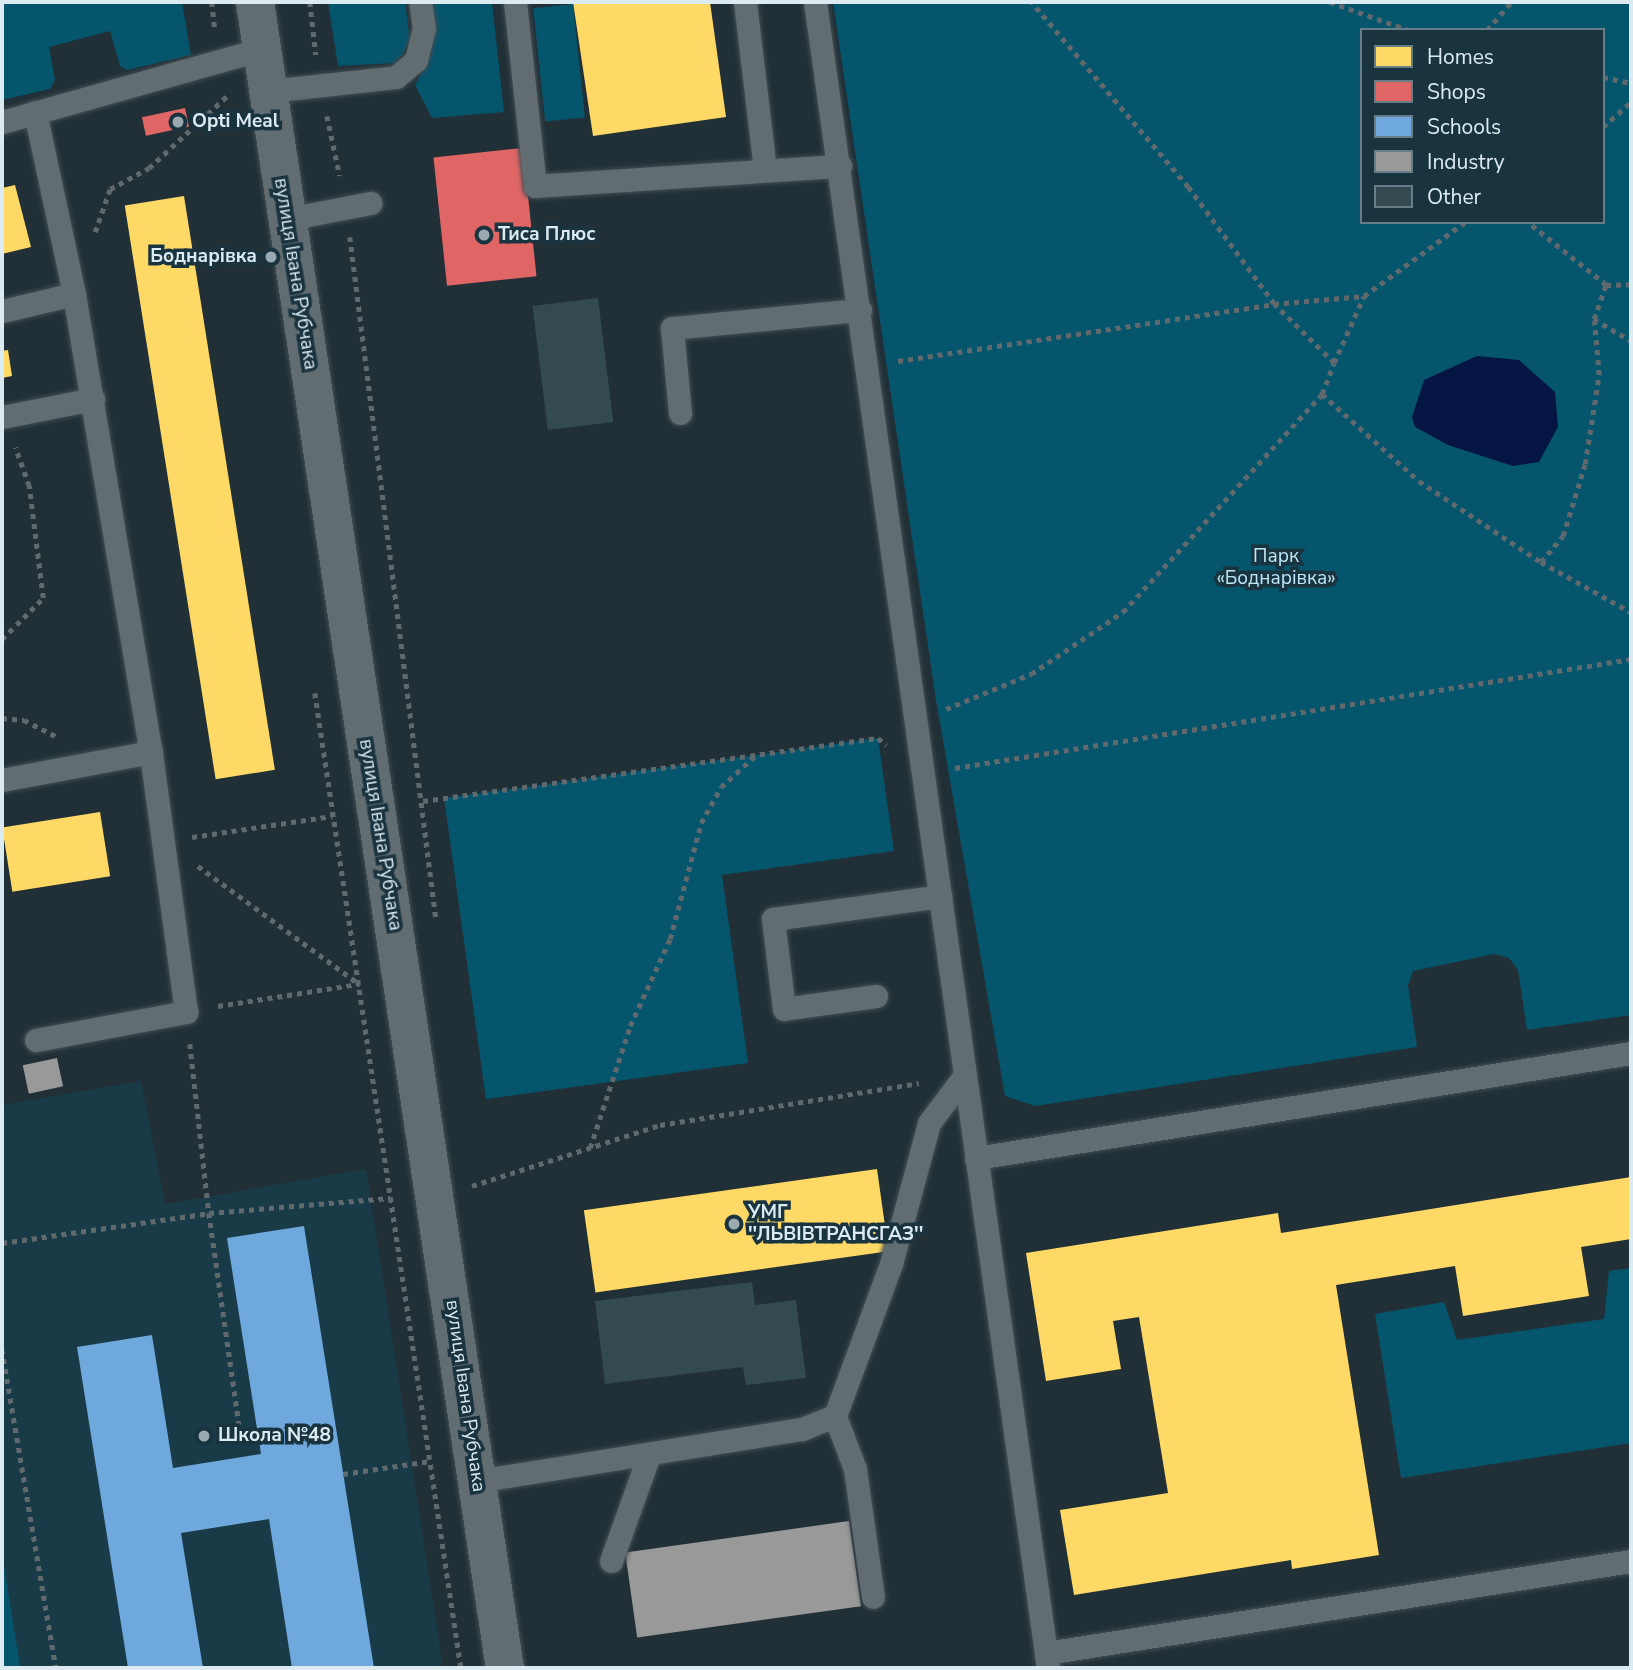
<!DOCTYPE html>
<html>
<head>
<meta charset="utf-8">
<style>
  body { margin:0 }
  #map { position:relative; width:1633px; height:1670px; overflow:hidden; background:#213037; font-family:"Nunito Sans",sans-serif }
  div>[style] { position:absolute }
  .built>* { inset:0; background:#193b48 }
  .green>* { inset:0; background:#05556d; transform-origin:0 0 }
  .water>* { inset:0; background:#051644 }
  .homes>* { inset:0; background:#ffd966; transform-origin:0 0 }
  .shops>* { inset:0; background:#e06666; transform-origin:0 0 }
  .schools>* { inset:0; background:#6fa8dc }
  .industry>* { inset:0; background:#999; transform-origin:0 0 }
  .building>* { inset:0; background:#334a50; transform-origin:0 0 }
  .path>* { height:4.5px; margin-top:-2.25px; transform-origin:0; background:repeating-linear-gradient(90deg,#606a6e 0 5px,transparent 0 10px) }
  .roads { filter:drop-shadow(0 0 2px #424e53) drop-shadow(0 0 2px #424e53) }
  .service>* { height:23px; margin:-11.5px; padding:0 11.5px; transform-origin:11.5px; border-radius:11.5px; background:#626d72 }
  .tertiary>* { height:38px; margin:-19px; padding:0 19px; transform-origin:19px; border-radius:19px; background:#626d72 }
  .dots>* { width:19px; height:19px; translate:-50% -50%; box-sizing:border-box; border:4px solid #19343f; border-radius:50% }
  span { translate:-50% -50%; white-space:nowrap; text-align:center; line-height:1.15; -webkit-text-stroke:7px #19343f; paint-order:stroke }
  .poi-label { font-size:19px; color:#dcebf2; font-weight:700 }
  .left { translate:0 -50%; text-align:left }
  .right { translate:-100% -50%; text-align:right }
  .street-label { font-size:19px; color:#dcebf2 }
  .park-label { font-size:19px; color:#bde8fa }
  .frame { position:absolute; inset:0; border:4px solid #dcebf2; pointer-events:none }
  .legend { position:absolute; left:1360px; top:28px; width:245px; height:196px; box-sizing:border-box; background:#19343f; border:2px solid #677d87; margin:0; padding:9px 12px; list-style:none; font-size:21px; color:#dcebf2 }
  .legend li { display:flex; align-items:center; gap:14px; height:35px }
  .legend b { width:35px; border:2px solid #677d87 }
</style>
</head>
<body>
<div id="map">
  <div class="built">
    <i style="clip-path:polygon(141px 1081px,165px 1204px,366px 1169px,443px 1668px,2px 1668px,2px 1105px)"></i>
  </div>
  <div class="green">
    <i style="clip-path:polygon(2px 2px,182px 2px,191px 55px,127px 70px,120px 66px,110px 31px,49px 47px,55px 80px,50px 89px,2px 100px)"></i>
    <i style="clip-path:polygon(328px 2px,405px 2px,410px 40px,402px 55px,395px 63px,338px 66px)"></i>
    <i style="clip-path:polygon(429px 2px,492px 2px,504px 112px,432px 118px,415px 85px,431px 54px)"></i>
    <i style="clip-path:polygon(evenodd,833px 2px,1631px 2px,1631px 1015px,1527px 1030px,1518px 970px,1509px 958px,1494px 954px,1413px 971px,1408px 985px,1417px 1047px,1035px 1106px,1005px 1096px,936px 700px,833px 2px,1362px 30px,1603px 30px,1603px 222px,1362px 222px,1362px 30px)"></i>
    <i style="left:573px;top:4px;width:114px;height:40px;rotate:84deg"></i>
    <i style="clip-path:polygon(878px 738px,894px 851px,722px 875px,748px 1063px,486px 1099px,444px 798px)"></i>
    <i style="clip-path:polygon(1631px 1268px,1631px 1443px,1401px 1478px,1375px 1314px,1444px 1302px,1457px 1340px,1604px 1319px,1609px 1271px)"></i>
    <i style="clip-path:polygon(2px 1554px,20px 1666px,20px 1668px,2px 1668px)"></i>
  </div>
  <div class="water">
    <i style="clip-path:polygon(1477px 356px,1519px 360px,1555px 392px,1558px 427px,1539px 462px,1513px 466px,1448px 445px,1415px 427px,1412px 417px,1424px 380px)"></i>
  </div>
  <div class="homes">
    <i style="clip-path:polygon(573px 2px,710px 2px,726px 117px,593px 136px)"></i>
    <i style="clip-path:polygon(15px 185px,31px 247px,2px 254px,2px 188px)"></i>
    <i style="left:184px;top:196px;width:581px;height:60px;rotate:81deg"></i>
    <i style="clip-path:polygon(8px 350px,12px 376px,2px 378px,2px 351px)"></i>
    <i style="left:100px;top:812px;width:65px;height:99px;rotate:81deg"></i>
    <i style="left:877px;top:1169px;width:83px;height:296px;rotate:82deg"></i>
    <i style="clip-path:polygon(1631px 1177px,1631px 1239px,1581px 1247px,1589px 1296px,1463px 1316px,1455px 1266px,1336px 1285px,1379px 1555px,1292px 1569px,1291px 1560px,1074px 1595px,1060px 1510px,1168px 1493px,1139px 1317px,1113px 1321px,1121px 1369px,1046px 1381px,1026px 1253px,1278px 1213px,1281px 1233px)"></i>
  </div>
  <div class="shops">
    <i style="left:185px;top:108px;width:19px;height:44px;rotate:78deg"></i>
    <i style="left:523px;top:148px;width:129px;height:90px;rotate:84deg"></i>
  </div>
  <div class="schools">
    <i style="clip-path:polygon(304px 1226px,374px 1668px,292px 1668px,269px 1519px,181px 1533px,203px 1668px,128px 1668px,77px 1347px,152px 1335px,173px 1468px,261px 1454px,227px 1238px)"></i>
  </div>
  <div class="industry">
    <i style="left:57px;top:1058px;width:29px;height:35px;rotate:78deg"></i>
    <i style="left:849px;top:1521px;width:86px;height:226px;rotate:82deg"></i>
  </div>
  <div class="building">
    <i style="left:598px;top:298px;width:125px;height:66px;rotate:83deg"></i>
    <i style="clip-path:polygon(752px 1282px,755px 1305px,796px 1300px,806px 1378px,746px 1385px,743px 1367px,605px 1384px,595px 1301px)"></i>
  </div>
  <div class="path">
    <i style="left:212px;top:2px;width:28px;rotate:84deg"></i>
    <i style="left:310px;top:2px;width:53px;rotate:83.5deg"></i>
    <i style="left:1330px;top:2px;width:83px;rotate:19.7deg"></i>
    <i style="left:1487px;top:30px;width:37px;rotate:-49deg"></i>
    <i style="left:1603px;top:77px;width:29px;rotate:12deg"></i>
    <i style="left:327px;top:116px;width:61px;rotate:77.8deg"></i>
    <i style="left:1603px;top:127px;width:38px;rotate:-42deg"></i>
    <i style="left:95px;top:232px;width:46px;rotate:-70.8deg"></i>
    <i style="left:110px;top:189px;width:44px;rotate:-28.3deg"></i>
    <i style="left:149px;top:168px;width:108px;rotate:-42.7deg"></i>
    <i style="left:350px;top:237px;width:687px;rotate:82.81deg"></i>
    <i style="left:1606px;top:285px;width:25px;rotate:-2deg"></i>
    <i style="left:1594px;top:319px;width:43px;rotate:30.7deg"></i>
    <i style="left:898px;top:361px;width:380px;rotate:-8.6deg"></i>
    <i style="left:1274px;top:304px;width:90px;rotate:-5.1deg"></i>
    <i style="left:1334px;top:363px;width:73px;rotate:-65.9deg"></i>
    <i style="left:1364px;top:296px;width:125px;rotate:-36.2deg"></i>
    <i style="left:1322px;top:394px;width:130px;rotate:41.9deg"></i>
    <i style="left:1419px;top:481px;width:146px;rotate:33.6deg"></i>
    <i style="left:1541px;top:562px;width:34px;rotate:-50deg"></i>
    <i style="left:1563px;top:536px;width:75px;rotate:-73deg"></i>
    <i style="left:1585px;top:464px;width:90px;rotate:-81.1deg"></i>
    <i style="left:1599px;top:375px;width:56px;rotate:-95.1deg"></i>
    <i style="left:1594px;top:319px;width:36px;rotate:-71deg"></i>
    <i style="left:1606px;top:285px;width:101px;rotate:-141.4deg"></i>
    <i style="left:1541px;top:562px;width:103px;rotate:29.1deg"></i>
    <i style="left:2px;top:639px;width:58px;rotate:-45deg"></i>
    <i style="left:43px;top:598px;width:113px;rotate:-97.1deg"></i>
    <i style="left:29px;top:486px;width:41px;rotate:-109.7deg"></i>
    <i style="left:315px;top:693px;width:986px;rotate:81.48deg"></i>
    <i style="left:946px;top:709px;width:92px;rotate:-22.4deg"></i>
    <i style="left:1031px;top:674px;width:111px;rotate:-34deg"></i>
    <i style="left:1123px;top:612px;width:295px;rotate:-47.6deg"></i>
    <i style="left:1322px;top:394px;width:33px;rotate:-69deg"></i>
    <i style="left:1334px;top:363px;width:84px;rotate:-135.5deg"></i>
    <i style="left:1274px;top:304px;width:145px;rotate:-126.3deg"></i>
    <i style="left:1188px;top:187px;width:243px;rotate:-130.3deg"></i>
    <i style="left:2px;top:718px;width:22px;rotate:5deg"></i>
    <i style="left:24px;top:720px;width:36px;rotate:27deg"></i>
    <i style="left:955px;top:768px;width:685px;rotate:-9.16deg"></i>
    <i style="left:423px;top:801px;width:459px;rotate:-7.9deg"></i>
    <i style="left:878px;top:738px;width:11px;rotate:41deg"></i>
    <i style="left:192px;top:837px;width:142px;rotate:-8.5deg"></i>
    <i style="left:198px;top:866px;width:198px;rotate:36.2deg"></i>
    <i style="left:218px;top:1006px;width:143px;rotate:-8.9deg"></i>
    <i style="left:190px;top:1044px;width:170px;rotate:83.6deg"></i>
    <i style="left:209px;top:1213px;width:182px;rotate:-4.7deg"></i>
    <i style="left:590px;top:1148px;width:128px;rotate:-71.8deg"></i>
    <i style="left:630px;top:1026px;width:96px;rotate:-65.3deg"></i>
    <i style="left:670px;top:939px;width:120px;rotate:-75deg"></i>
    <i style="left:701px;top:823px;width:41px;rotate:-60.9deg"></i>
    <i style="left:721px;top:787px;width:46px;rotate:-42.4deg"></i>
    <i style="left:472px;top:1186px;width:198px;rotate:-18deg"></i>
    <i style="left:660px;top:1125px;width:262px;rotate:-9.2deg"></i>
    <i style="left:2px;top:1243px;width:209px;rotate:-8.2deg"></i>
    <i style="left:209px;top:1213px;width:214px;rotate:81.9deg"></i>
    <i style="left:2px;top:1349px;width:324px;rotate:80.4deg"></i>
    <i style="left:343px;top:1474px;width:88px;rotate:-8.5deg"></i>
  </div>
  <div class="roads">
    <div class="service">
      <i style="left:515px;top:2px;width:185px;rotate:83.8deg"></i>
      <i style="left:535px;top:186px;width:306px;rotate:-3.8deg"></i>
      <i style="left:745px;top:2px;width:169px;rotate:83.2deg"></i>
      <i style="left:815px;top:2px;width:1682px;rotate:82.04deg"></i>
      <i style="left:268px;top:91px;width:129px;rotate:-6.2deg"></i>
      <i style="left:396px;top:77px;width:26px;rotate:-40deg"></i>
      <i style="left:416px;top:60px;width:32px;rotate:-76deg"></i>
      <i style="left:424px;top:29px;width:27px;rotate:-98deg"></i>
      <i style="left:35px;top:112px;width:186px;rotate:77.9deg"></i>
      <i style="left:2px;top:122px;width:270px;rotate:-15.7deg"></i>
      <i style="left:287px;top:219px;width:85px;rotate:-10.9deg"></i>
      <i style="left:2px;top:311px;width:74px;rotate:-13.3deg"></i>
      <i style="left:74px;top:294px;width:464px;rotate:80.5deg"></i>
      <i style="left:151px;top:752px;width:152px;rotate:169.4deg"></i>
      <i style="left:680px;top:413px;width:85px;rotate:-95.4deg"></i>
      <i style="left:672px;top:328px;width:189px;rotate:-5.5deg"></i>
      <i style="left:2px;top:417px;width:93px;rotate:-11.2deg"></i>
      <i style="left:876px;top:996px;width:93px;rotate:172deg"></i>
      <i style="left:784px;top:1009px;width:91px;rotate:-97deg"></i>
      <i style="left:773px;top:919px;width:169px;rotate:-7.8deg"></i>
      <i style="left:36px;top:1040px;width:153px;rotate:-10.6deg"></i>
      <i style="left:186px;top:1012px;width:262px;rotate:-97.7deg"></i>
      <i style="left:976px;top:1158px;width:663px;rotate:-9.11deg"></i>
      <i style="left:835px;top:1416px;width:57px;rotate:69.3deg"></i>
      <i style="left:855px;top:1469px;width:129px;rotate:82deg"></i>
      <i style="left:477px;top:1481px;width:329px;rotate:-9.1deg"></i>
      <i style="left:802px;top:1429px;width:35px;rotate:-22deg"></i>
      <i style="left:835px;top:1416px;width:162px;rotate:-69.8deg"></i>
      <i style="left:891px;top:1264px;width:146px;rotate:-74.9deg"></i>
      <i style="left:929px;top:1123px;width:60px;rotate:-53.1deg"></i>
      <i style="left:611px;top:1561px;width:113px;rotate:-70.3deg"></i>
      <i style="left:1046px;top:1653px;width:592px;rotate:-8.94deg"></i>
    </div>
    <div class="tertiary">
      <i style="left:255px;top:2px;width:1685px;rotate:81.47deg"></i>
    </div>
  </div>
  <div class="dots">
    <i style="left:178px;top:122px;background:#9baab1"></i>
    <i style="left:484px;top:235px;background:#9baab1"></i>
    <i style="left:271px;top:257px;background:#9baab1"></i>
    <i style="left:734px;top:1224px;background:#9baab1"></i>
    <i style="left:204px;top:1436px;background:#9baab1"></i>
  </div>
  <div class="poi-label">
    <span class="left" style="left:192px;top:122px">Opti Meal</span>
    <span class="left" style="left:498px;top:235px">Тиса Плюс</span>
    <span class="right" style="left:257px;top:257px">Боднарівка</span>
    <span class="left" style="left:748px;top:1224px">УМГ<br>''ЛЬВІВТРАНСГАЗ''</span>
    <span class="left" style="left:218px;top:1436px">Школа №48</span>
  </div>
  <div class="street-label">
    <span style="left:295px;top:274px;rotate:81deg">вулиця Івана Рубчака</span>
    <span style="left:380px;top:835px;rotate:81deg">вулиця Івана Рубчака</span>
    <span style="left:465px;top:1396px;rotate:82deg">вулиця Івана Рубчака</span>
  </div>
  <div class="park-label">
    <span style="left:1276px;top:568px">Парк<br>«Боднарівка»</span>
  </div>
  <div class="frame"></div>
  <ul class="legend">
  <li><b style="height:19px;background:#ffd966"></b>Homes</li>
  <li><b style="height:19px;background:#e06666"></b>Shops</li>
  <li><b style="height:19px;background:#6fa8dc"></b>Schools</li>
  <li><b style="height:19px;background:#999"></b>Industry</li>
  <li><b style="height:19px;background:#334a50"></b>Other</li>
  </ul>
</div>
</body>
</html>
